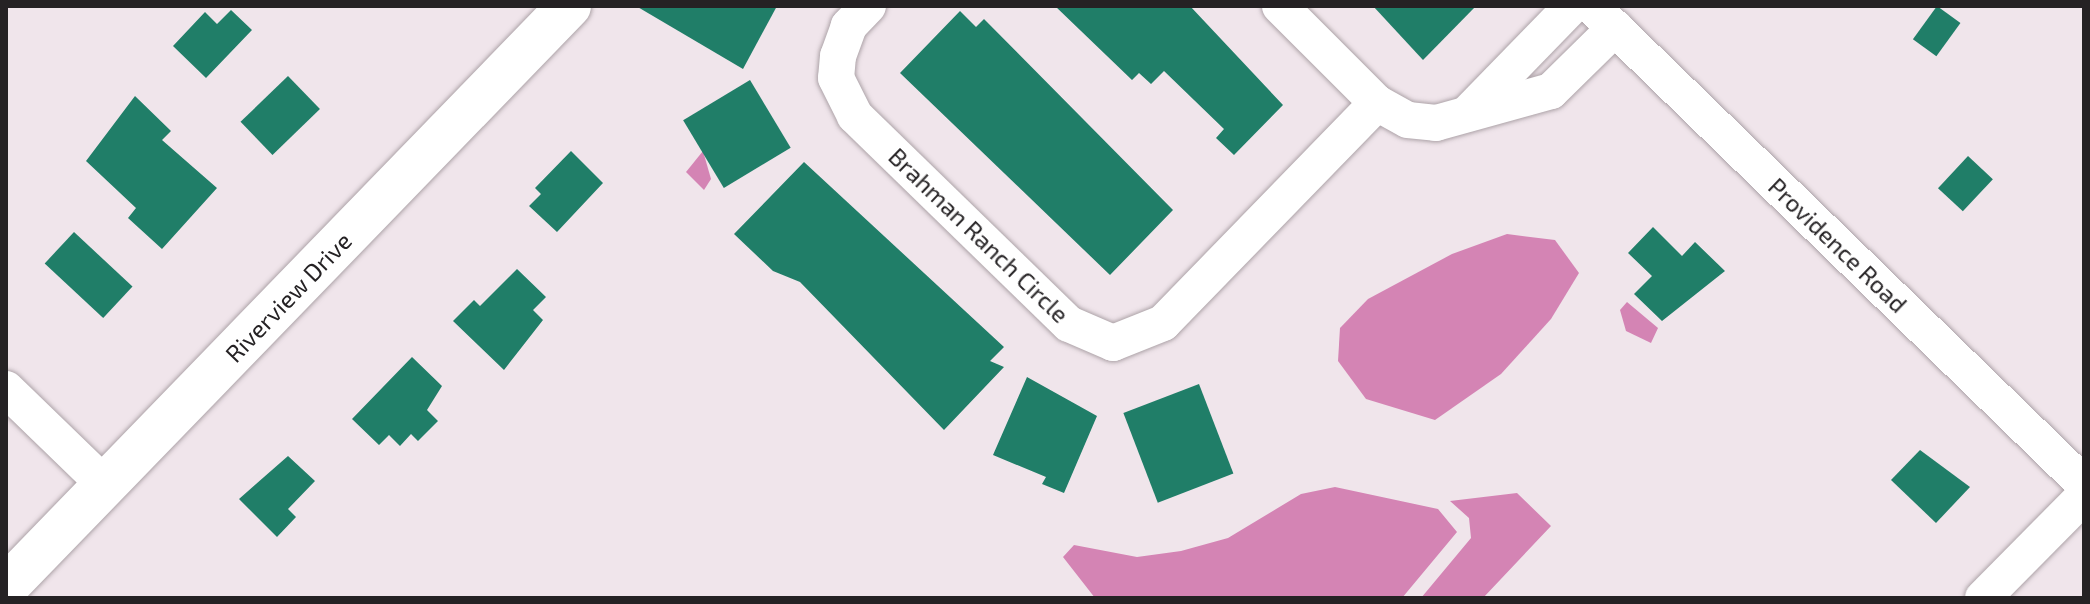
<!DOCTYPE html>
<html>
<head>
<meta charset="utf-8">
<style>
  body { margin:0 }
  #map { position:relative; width:2090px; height:604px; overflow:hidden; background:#f0e5eb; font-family:"Exo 2",sans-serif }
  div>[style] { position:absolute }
  .water>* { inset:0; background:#d484b4 }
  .building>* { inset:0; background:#207e68; transform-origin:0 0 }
  .roads { filter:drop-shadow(0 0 2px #ada3a8) drop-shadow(0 0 2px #ada3a8) }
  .minor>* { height:36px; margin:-18px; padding:0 18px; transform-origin:18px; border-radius:18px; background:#fff }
  .tertiary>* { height:44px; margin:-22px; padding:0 22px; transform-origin:22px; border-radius:22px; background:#fff }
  span { translate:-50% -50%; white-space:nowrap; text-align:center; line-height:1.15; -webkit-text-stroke:6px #fff; paint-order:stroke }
  .street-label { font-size:24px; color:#252224 }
  .frame { position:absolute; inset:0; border:8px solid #252224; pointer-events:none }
</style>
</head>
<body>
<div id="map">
  <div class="water">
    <i style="clip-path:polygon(703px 151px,711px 179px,704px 190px,686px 172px)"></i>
    <i style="clip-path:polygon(1507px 234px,1555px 240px,1579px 273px,1551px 319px,1501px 374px,1435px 420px,1366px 399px,1338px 361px,1340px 328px,1368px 299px,1452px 254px)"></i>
    <i style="clip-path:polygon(1627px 302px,1658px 328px,1651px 343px,1626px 331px,1620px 310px)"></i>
    <i style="clip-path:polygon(1335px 487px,1438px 509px,1457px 532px,1402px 598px,1095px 598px,1063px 557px,1074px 545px,1137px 557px,1181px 551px,1228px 538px,1301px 494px)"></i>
    <i style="clip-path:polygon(1517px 493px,1551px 526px,1483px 598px,1421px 598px,1471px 538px,1469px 518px,1450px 501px)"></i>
  </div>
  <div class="building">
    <i style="clip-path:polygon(636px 6px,777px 6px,743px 69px)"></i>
    <i style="clip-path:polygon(1055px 6px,1190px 6px,1283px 105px,1234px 155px,1216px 138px,1224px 129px,1164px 71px,1151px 84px,1139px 73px,1132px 80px)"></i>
    <i style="clip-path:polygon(1373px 6px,1476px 6px,1423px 60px)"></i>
    <i style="left:1937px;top:6px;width:29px;height:41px;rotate:36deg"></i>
    <i style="clip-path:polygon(231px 10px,252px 30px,206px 78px,173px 46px,205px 12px,217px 24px)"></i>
    <i style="clip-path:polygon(960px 11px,976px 27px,984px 19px,1173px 210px,1110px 275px,900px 73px)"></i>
    <i style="left:288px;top:76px;width:46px;height:66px;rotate:46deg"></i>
    <i style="left:750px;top:80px;width:79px;height:78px;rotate:59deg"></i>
    <i style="clip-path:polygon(135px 96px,171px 131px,162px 140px,217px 188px,162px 249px,128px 218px,136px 208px,86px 161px)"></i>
    <i style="clip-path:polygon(571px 151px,603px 183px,557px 232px,529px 206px,541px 194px,535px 188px)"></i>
    <i style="left:1968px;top:156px;width:34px;height:44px;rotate:43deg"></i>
    <i style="clip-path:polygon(804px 162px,1004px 347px,990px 361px,1004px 367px,944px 430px,800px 282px,773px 271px,734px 234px)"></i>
    <i style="clip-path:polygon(1653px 227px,1682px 256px,1695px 242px,1725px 271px,1662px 321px,1634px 294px,1652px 276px,1628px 253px)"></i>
    <i style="left:74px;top:232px;width:80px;height:43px;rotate:43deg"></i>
    <i style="clip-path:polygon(517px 269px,546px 297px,533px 310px,543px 320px,504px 370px,453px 321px,474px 300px,480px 306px)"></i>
    <i style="clip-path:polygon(412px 357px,442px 386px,427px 410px,438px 421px,418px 441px,411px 434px,400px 446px,389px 435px,379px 445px,352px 419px)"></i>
    <i style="clip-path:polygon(1027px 377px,1097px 416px,1064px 493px,1042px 484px,1046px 477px,993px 455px)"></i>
    <i style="left:1199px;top:384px;width:96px;height:81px;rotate:69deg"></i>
    <i style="clip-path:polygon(1920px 450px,1970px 487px,1936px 523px,1891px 480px)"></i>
    <i style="clip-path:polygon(288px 456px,315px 481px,288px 509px,296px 517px,277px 537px,239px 499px)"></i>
  </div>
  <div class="roads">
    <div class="minor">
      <i style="left:868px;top:6px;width:28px;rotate:134deg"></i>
      <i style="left:849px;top:26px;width:32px;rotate:110deg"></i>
      <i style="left:838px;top:56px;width:22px;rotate:95deg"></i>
      <i style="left:836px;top:78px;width:42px;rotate:63.4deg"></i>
      <i style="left:855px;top:116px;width:298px;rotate:44.2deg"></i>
      <i style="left:1069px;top:324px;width:48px;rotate:23.4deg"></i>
      <i style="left:1113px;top:343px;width:54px;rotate:-21.8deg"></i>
      <i style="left:1163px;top:323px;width:307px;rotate:-45.8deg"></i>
      <i style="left:1280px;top:6px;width:137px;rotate:45deg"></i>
      <i style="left:1377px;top:103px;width:35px;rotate:29deg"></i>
      <i style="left:1408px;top:120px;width:28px;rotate:6deg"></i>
      <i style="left:1436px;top:123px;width:119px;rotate:-15.5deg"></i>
      <i style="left:1551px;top:91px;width:90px;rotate:-44.5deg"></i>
      <i style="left:1592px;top:6px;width:686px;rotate:44.17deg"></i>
      <i style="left:1468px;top:113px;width:149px;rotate:-45.8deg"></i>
      <i style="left:6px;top:389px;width:138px;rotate:44.1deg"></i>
      <i style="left:1983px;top:598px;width:144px;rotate:-45.3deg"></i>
    </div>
    <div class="tertiary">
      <i style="left:6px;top:587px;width:809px;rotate:-45.9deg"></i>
    </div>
  </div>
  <div class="street-label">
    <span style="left:979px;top:235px;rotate:44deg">Brahman Ranch Circle</span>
    <span style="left:1838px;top:245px;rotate:44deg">Providence Road</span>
    <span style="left:288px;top:297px;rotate:-46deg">Riverview Drive</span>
  </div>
  <div class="frame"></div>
</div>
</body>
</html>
